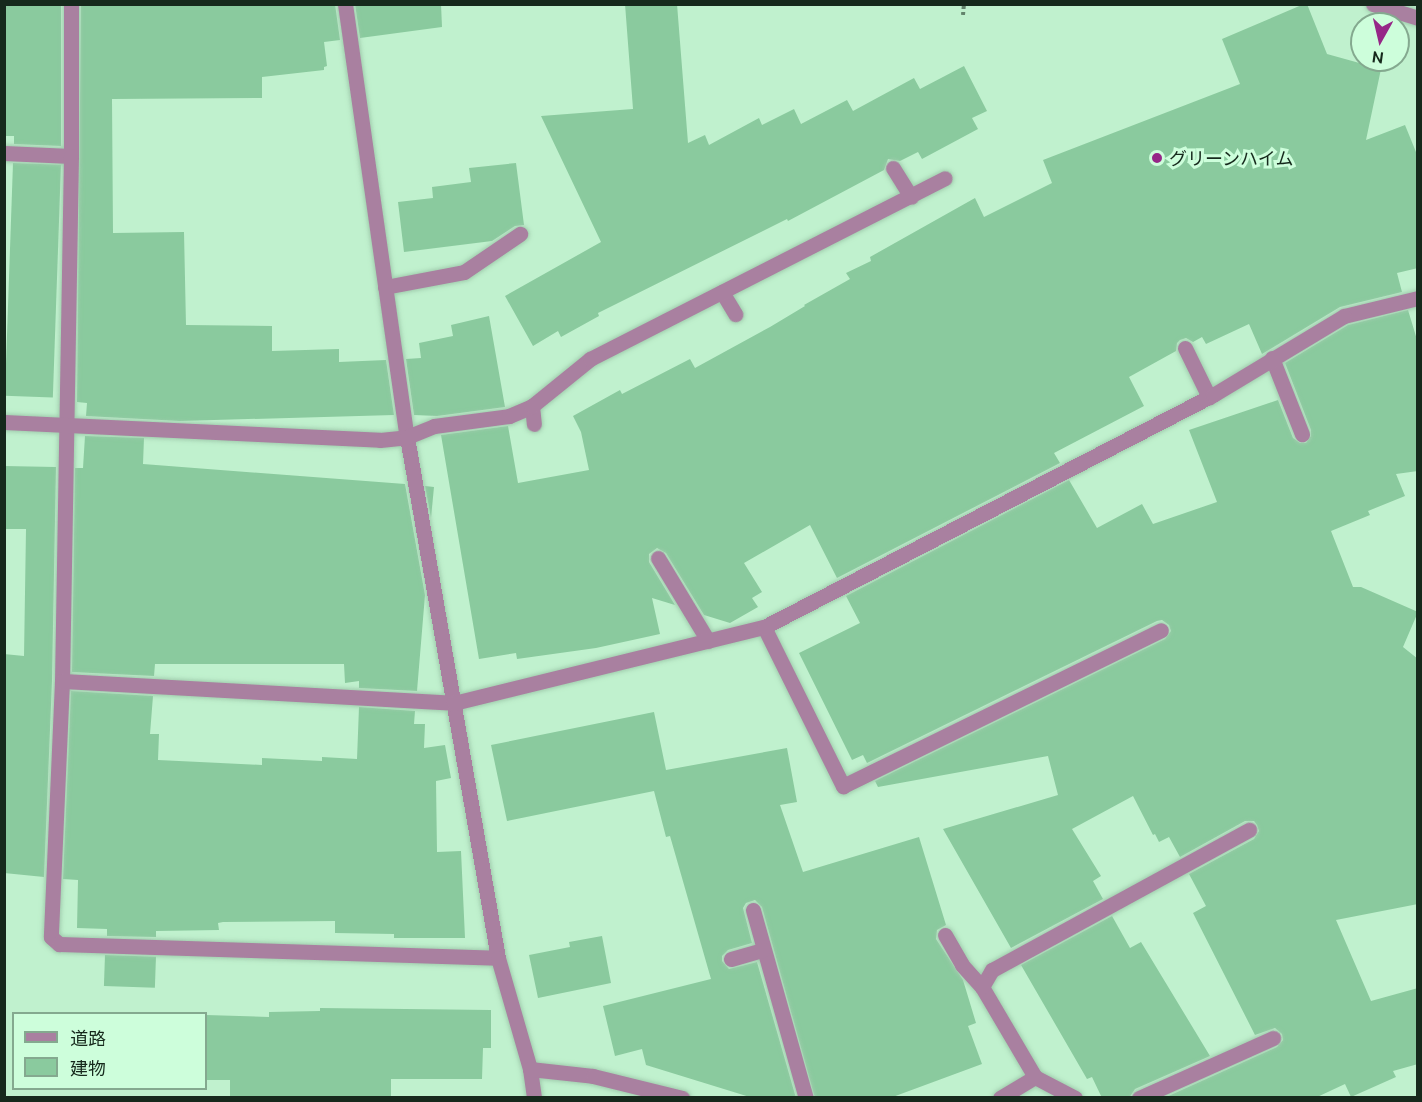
<!DOCTYPE html>
<html>
<head>
<meta charset="utf-8">
<style>
  body { margin:0 }
  #map { position:relative; width:1422px; height:1102px; overflow:hidden; background:#c0f1ce; font-family:Ubuntu,"Noto Sans JP",sans-serif }
  div>[style] { position:absolute }
  .building>* { inset:0; background:#8aca9e; transform-origin:0 0 }
  .path>* { height:4px; margin-top:-2px; transform-origin:0; background:repeating-linear-gradient(90deg,#63836c 0 3px,transparent 0 6px) }
  .roads { filter:drop-shadow(0 0 2px #a1cdae) drop-shadow(0 0 2px #a1cdae) }
  .lane>* { height:15px; margin:-7.5px; padding:0 7.5px; transform-origin:7.5px; border-radius:7.5px; background:#a980a0 }
  .street>* { height:15px; margin:-7.5px; padding:0 7.5px; transform-origin:7.5px; border-radius:7.5px; background:#a980a0 }
  .dots>* { width:16px; height:16px; translate:-50% -50%; box-sizing:border-box; border:3px solid #cdfedb; border-radius:50% }
  span { translate:-50% -50%; white-space:nowrap; text-align:center; line-height:1.15; -webkit-text-stroke:6px #cdfedb; paint-order:stroke }
  .poi-label { font-size:18px; color:#16291c }
  .left { translate:0 -50%; text-align:left }
  .frame { position:absolute; inset:0; border:6px solid #16291c; pointer-events:none }
  .legend { position:absolute; left:12px; top:1012px; width:195px; height:78px; box-sizing:border-box; background:#cdfedb; border:2px solid #84a98f; margin:0; padding:8px 10px; list-style:none; font-size:18px; color:#16291c }
  .legend li { display:flex; align-items:center; gap:12px; height:30px }
  .legend b { width:30px; border:2px solid #84a98f }
  .north { position:absolute; left:1350px; top:12px; width:60px; height:60px; box-sizing:border-box; background:#cdfedb; border:2px solid #84a98f; border-radius:50%; rotate:188deg; font-size:16px; font-weight:700; line-height:24px; text-align:center; color:#16291c }
  .north::after { content:''; display:block; margin:auto; width:21px; height:27px; background:#962787; clip-path:polygon(50% 0,100% 100%,50% 72%,0 100%) }
</style>
</head>
<body>
<div id="map">
  <div class="building">
    <i style="clip-path:polygon(4px 4px,61px 4px,61px 146px,14px 144px,14px 136px,4px 136px)"></i>
    <i style="clip-path:polygon(81px 4px,335px 4px,340px 40px,324px 42px,327px 66px,324px 67px,324px 70px,262px 77px,262px 98px,112px 99px,113px 233px,184px 232px,186px 325px,272px 326px,272px 351px,339px 349px,339px 362px,386px 360px,394px 415px,180px 421px,86px 416px,87px 403px,77px 402px)"></i>
    <i style="clip-path:polygon(355px 4px,441px 4px,442px 27px,360px 38px)"></i>
    <i style="clip-path:polygon(625px 4px,677px 4px,688px 143px,705px 135px,709px 145px,759px 118px,762px 125px,794px 109px,801px 124px,847px 100px,853px 111px,914px 78px,920px 89px,964px 66px,987px 111px,972px 118px,978px 129px,922px 159px,918px 152px,900px 161px,888px 159px,884px 170px,788px 221px,787px 219px,598px 313px,599px 316px,561px 337px,558px 331px,533px 346px,505px 296px,601px 242px,541px 116px,633px 109px)"></i>
    <i style="clip-path:polygon(1304px 4px,1307px 4px,1327px 54px,1381px 69px,1366px 140px,1405px 125px,1418px 157px,1418px 268px,1397px 273px,1402px 292px,1340px 307px,1262px 354px,1249px 324px,1206px 344px,1202px 337px,1193px 342px,1186px 338px,1180px 340px,1177px 343px,1176px 351px,1129px 377px,1144px 406px,1054px 453px,1060px 463px,837px 578px,810px 525px,744px 563px,762px 592px,752px 598px,758px 607px,730px 623px,704px 615px,666px 553px,657px 548px,649px 554px,649px 562px,675px 605px,652px 598px,660px 634px,596px 648px,517px 659px,516px 653px,479px 659px,441px 435px,508px 426px,518px 483px,589px 470px,581px 432px,573px 416px,620px 390px,622px 394px,690px 359px,695px 368px,770px 327px,805px 306px,804px 305px,850px 279px,846px 273px,871px 261px,870px 257px,975px 198px,984px 217px,1052px 183px,1043px 160px,1240px 84px,1222px 39px)"></i>
    <i style="left:13px;top:163px;width:48px;height:233px;rotate:2deg"></i>
    <i style="clip-path:polygon(516px 163px,524px 225px,515px 226px,492px 241px,404px 252px,398px 202px,433px 198px,432px 187px,471px 182px,469px 168px)"></i>
    <i style="clip-path:polygon(1408px 310px,1418px 343px,1418px 471px,1396px 474px,1405px 496px,1368px 511px,1370px 515px,1331px 531px,1353px 587px,1361px 587px,1418px 612px,1403px 647px,1418px 659px,1418px 904px,1336px 920px,1371px 1001px,1418px 988px,1418px 1064px,1393px 1071px,1396px 1077px,1351px 1097px,1345px 1084px,1315px 1098px,1164px 1098px,1277px 1047px,1283px 1040px,1282px 1034px,1275px 1028px,1255px 1035px,1193px 913px,1206px 906px,1189px 874px,1254px 839px,1259px 831px,1257px 825px,1254px 821px,1245px 821px,1180px 857px,1169px 837px,1159px 842px,1155px 834px,1153px 835px,1133px 796px,1072px 829px,1101px 876px,1093px 881px,1103px 899px,1011px 948px,943px 829px,1058px 795px,1048px 756px,878px 787px,875px 781px,1165px 639px,1171px 631px,1169px 625px,1162px 620px,1157px 621px,867px 763px,863px 755px,852px 760px,799px 653px,860px 623px,846px 596px,1069px 480px,1097px 528px,1142px 504px,1153px 524px,1217px 502px,1189px 430px,1278px 400px,1293px 438px,1300px 443px,1306px 443px,1311px 436px,1311px 430px,1285px 363px,1348px 325px)"></i>
    <i style="clip-path:polygon(489px 316px,505px 407px,437px 416px,414px 415px,406px 359px,421px 358px,419px 343px,453px 336px,451px 325px)"></i>
    <i style="clip-path:polygon(85px 436px,144px 438px,143px 464px,405px 484px,425px 595px,417px 691px,359px 688px,359px 681px,345px 683px,344px 664px,155px 664px,154px 676px,72px 672px,75px 468px,83px 468px)"></i>
    <i style="clip-path:polygon(4px 466px,56px 467px,52px 681px,44px 877px,4px 873px,4px 654px,24px 656px,26px 529px,4px 529px)"></i>
    <i style="clip-path:polygon(425px 486px,434px 487px,431px 518px)"></i>
    <i style="clip-path:polygon(71px 691px,153px 696px,150px 734px,159px 734px,158px 760px,262px 765px,262px 758px,322px 761px,322px 757px,357px 759px,359px 707px,415px 711px,414px 724px,425px 724px,424px 748px,445px 745px,451px 778px,436px 781px,437px 852px,461px 851px,465px 938px,394px 938px,394px 934px,335px 933px,335px 921px,223px 922px,218px 923px,219px 930px,156px 931px,156px 937px,107px 936px,107px 929px,77px 928px,78px 880px,63px 879px)"></i>
    <i style="clip-path:polygon(654px 712px,666px 770px,787px 748px,797px 802px,780px 805px,803px 872px,919px 837px,946px 925px,937px 930px,936px 939px,963px 980px,976px 1023px,968px 1026px,982px 1064px,890px 1098px,815px 1098px,762px 907px,755px 900px,746px 903px,743px 908px,752px 943px,728px 950px,722px 956px,722px 961px,729px 969px,757px 962px,796px 1098px,753px 1098px,646px 1065px,642px 1049px,615px 1056px,603px 1006px,711px 979px,670px 836px,666px 837px,654px 791px,507px 821px,491px 745px)"></i>
    <i style="clip-path:polygon(1112px 916px,1130px 948px,1141px 942px,1210px 1056px,1135px 1089px,1129px 1098px,1102px 1098px,1092px 1077px,1087px 1079px,1021px 965px)"></i>
    <i style="clip-path:polygon(602px 936px,611px 983px,538px 998px,529px 955px,570px 947px,569px 942px)"></i>
    <i style="left:105px;top:955px;width:51px;height:31px;rotate:2deg"></i>
    <i style="clip-path:polygon(320px 1008px,491px 1010px,491px 1048px,483px 1048px,482px 1079px,391px 1079px,391px 1098px,230px 1098px,230px 1080px,206px 1080px,206px 1015px,269px 1017px,269px 1012px,320px 1011px)"></i>
  </div>
  <div class="path">
    <i style="left:963px;top:15px;width:11px;rotate:-85deg"></i>
  </div>
  <div class="roads">
    <div class="lane">
      <i style="left:4px;top:153px;width:67px;rotate:2.6deg"></i>
      <i style="left:893px;top:168px;width:34px;rotate:58deg"></i>
      <i style="left:385px;top:287px;width:80px;rotate:-10.8deg"></i>
      <i style="left:464px;top:272px;width:68px;rotate:-34.2deg"></i>
      <i style="left:1344px;top:316px;width:76px;rotate:-13.7deg"></i>
      <i style="left:1185px;top:348px;width:55px;rotate:63.9deg"></i>
      <i style="left:1272px;top:358px;width:82px;rotate:68.5deg"></i>
      <i style="left:658px;top:558px;width:97px;rotate:58.9deg"></i>
      <i style="left:764px;top:627px;width:178px;rotate:63.6deg"></i>
      <i style="left:843px;top:786px;width:354px;rotate:-26.1deg"></i>
      <i style="left:753px;top:910px;width:195px;rotate:74.3deg"></i>
      <i style="left:945px;top:935px;width:34px;rotate:60deg"></i>
      <i style="left:962px;top:965px;width:30px;rotate:48deg"></i>
      <i style="left:731px;top:959px;width:33px;rotate:-16deg"></i>
      <i style="left:1000px;top:1098px;width:41px;rotate:-31deg"></i>
      <i style="left:1075px;top:1098px;width:45px;rotate:-152.3deg"></i>
      <i style="left:1035px;top:1077px;width:104px;rotate:-120.5deg"></i>
      <i style="left:982px;top:987px;width:20px;rotate:-60deg"></i>
      <i style="left:992px;top:970px;width:293px;rotate:-28.6deg"></i>
      <i style="left:1139px;top:1098px;width:147px;rotate:-24.1deg"></i>
    </div>
    <div class="street">
      <i style="left:71px;top:4px;width:152px;rotate:90deg"></i>
      <i style="left:71px;top:156px;width:525px;rotate:90.98deg"></i>
      <i style="left:62px;top:681px;width:256px;rotate:92.5deg"></i>
      <i style="left:51px;top:937px;width:11px;rotate:41deg"></i>
      <i style="left:59px;top:944px;width:439px;rotate:1.8deg"></i>
      <i style="left:345px;top:4px;width:437px;rotate:81.9deg"></i>
      <i style="left:407px;top:437px;width:529px;rotate:80.09deg"></i>
      <i style="left:498px;top:958px;width:116px;rotate:73.9deg"></i>
      <i style="left:530px;top:1069px;width:29px;rotate:82deg"></i>
      <i style="left:1373px;top:4px;width:47px;rotate:17.3deg"></i>
      <i style="left:722px;top:292px;width:26px;rotate:59deg"></i>
      <i style="left:532px;top:406px;width:18px;rotate:84deg"></i>
      <i style="left:4px;top:422px;width:376px;rotate:2.7deg"></i>
      <i style="left:380px;top:440px;width:27px;rotate:-6deg"></i>
      <i style="left:407px;top:437px;width:29px;rotate:-22deg"></i>
      <i style="left:434px;top:426px;width:76px;rotate:-7.6deg"></i>
      <i style="left:509px;top:416px;width:25px;rotate:-23deg"></i>
      <i style="left:532px;top:406px;width:75px;rotate:-39deg"></i>
      <i style="left:590px;top:359px;width:398px;rotate:-27deg"></i>
      <i style="left:62px;top:681px;width:393px;rotate:3.2deg"></i>
      <i style="left:454px;top:703px;width:319px;rotate:-13.8deg"></i>
      <i style="left:764px;top:627px;width:505px;rotate:-27.33deg"></i>
      <i style="left:1213px;top:395px;width:153px;rotate:-31.1deg"></i>
      <i style="left:530px;top:1069px;width:63px;rotate:6.3deg"></i>
      <i style="left:593px;top:1076px;width:92px;rotate:13.9deg"></i>
    </div>
  </div>
  <div class="dots">
    <i style="left:1157px;top:158px;background:#962787"></i>
  </div>
  <div class="poi-label">
    <span class="left" style="left:1169px;top:158px">グリーンハイム</span>
  </div>
  <div class="frame"></div>
  <ul class="legend">
  <li><b style="height:8px;background:#a980a0"></b>道路</li>
  <li><b style="height:16px;background:#8aca9e"></b>建物</li>
  </ul>
  <div class="north">N</div>
</div>
</body>
</html>
